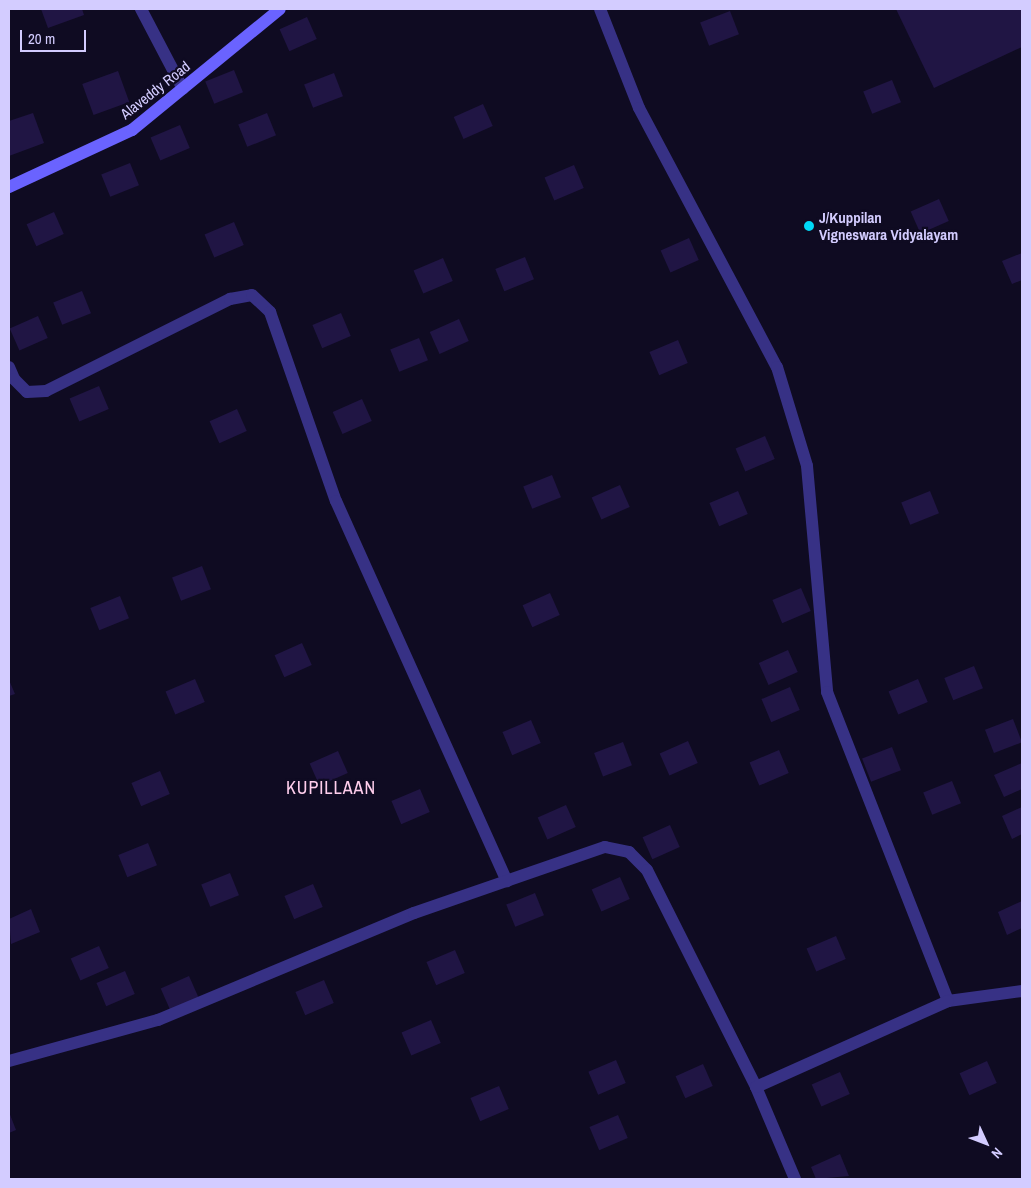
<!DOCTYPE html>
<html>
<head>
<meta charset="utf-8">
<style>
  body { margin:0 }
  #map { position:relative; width:1031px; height:1188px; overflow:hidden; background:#0f0b22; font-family:"Archivo Narrow",sans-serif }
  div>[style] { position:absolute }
  .building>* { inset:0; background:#201544; transform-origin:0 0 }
  .street>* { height:12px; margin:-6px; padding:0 6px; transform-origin:6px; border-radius:6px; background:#373185 }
  .secondary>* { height:12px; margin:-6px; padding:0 6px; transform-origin:6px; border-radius:6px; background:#6a63ff }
  .dots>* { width:14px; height:14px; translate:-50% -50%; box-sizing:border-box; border:2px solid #0f0b22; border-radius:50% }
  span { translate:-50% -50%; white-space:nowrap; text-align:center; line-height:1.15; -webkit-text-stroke:4.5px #0f0b22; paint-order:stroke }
  .street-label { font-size:15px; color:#d3ccff }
  .poi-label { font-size:15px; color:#d3ccff; font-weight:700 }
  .left { translate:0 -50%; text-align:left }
  .quarter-label { font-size:18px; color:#ffceec; letter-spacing:1px }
  .frame { position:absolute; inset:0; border:10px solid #d3ccff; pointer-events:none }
  .north { position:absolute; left:961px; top:1118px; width:50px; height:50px; -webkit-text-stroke:4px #0f0b22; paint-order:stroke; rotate:133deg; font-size:14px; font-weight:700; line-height:20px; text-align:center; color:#d3ccff }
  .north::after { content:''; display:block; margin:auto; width:18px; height:22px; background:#d3ccff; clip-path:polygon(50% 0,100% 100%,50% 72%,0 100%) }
  .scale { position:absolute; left:20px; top:30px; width:66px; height:22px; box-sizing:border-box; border:2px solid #d3ccff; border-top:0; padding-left:6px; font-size:15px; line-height:18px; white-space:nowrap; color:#d3ccff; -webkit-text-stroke:4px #0f0b22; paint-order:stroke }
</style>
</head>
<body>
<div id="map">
  <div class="building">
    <i style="clip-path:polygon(41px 9px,82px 9px,84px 15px,48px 28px)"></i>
    <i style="clip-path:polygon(896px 9px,1022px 9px,1022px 47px,934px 88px)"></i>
    <i style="left:730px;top:11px;width:25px;height:32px;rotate:69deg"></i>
    <i style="left:307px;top:17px;width:24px;height:30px;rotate:66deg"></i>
    <i style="left:234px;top:70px;width:24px;height:31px;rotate:68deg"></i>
    <i style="left:118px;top:71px;width:33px;height:38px;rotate:70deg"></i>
    <i style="left:334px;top:73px;width:25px;height:32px;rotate:69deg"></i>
    <i style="left:892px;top:80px;width:24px;height:31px;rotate:68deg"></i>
    <i style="left:483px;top:104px;width:24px;height:32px;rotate:66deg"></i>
    <i style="clip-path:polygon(33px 113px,44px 143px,9px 156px,9px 121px)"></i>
    <i style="left:267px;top:113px;width:24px;height:31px;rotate:68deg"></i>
    <i style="left:180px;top:125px;width:25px;height:32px;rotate:67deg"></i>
    <i style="left:130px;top:163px;width:24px;height:31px;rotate:68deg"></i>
    <i style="left:574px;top:165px;width:25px;height:32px;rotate:67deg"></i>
    <i style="left:939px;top:199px;width:24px;height:31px;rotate:66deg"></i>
    <i style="left:54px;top:212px;width:24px;height:30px;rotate:66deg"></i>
    <i style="left:234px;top:222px;width:25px;height:32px;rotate:67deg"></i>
    <i style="left:689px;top:238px;width:24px;height:31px;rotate:66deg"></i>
    <i style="clip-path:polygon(1022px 253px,1022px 280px,1012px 284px,1002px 261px)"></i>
    <i style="left:525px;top:257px;width:24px;height:32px;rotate:68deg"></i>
    <i style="left:443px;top:258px;width:25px;height:32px;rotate:67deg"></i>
    <i style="left:82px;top:291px;width:24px;height:31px;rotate:68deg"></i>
    <i style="left:341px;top:313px;width:25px;height:31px;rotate:67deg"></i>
    <i style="left:38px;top:316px;width:24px;height:31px;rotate:66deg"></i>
    <i style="left:459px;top:319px;width:24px;height:32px;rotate:66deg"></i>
    <i style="left:419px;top:338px;width:24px;height:31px;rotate:68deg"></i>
    <i style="left:678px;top:340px;width:25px;height:31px;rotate:67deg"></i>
    <i style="left:99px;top:386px;width:25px;height:32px;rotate:67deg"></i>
    <i style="left:362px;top:399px;width:24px;height:32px;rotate:66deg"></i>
    <i style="left:237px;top:409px;width:24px;height:30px;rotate:66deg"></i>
    <i style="left:765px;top:436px;width:25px;height:32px;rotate:67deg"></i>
    <i style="left:552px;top:475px;width:24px;height:31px;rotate:68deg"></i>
    <i style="left:620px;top:485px;width:24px;height:31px;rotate:66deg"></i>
    <i style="left:738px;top:491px;width:25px;height:31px;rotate:67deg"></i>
    <i style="left:930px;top:491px;width:24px;height:31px;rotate:68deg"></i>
    <i style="left:202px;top:566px;width:25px;height:32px;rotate:69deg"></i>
    <i style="left:801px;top:588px;width:25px;height:31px;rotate:67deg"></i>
    <i style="left:550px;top:593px;width:24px;height:30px;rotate:66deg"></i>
    <i style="left:120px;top:596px;width:24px;height:32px;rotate:68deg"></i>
    <i style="left:302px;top:643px;width:24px;height:30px;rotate:66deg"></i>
    <i style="left:788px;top:650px;width:24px;height:32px;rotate:66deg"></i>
    <i style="left:974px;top:666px;width:24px;height:32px;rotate:68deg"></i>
    <i style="left:195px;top:679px;width:25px;height:32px;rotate:67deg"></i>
    <i style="left:918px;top:679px;width:25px;height:32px;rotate:67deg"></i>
    <i style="clip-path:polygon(9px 680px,15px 694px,9px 696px)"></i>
    <i style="left:790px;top:687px;width:25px;height:31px;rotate:67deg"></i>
    <i style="left:1013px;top:719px;width:25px;height:30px;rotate:69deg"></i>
    <i style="left:531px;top:720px;width:25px;height:31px;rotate:67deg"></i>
    <i style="left:688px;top:741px;width:24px;height:31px;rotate:66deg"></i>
    <i style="left:623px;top:742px;width:25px;height:31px;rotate:69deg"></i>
    <i style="left:892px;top:747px;width:25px;height:32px;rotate:69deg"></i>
    <i style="left:779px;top:750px;width:25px;height:32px;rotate:67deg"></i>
    <i style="left:338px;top:751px;width:24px;height:31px;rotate:66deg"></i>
    <i style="clip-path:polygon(1022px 763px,1022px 789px,1004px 797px,994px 775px)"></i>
    <i style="left:160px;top:771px;width:25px;height:31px;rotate:67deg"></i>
    <i style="left:952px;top:781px;width:24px;height:31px;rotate:68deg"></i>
    <i style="left:420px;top:789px;width:25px;height:31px;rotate:67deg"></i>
    <i style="left:566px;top:805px;width:24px;height:31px;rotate:66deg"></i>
    <i style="clip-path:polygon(1022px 807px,1022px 834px,1012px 839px,1002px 816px)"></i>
    <i style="left:670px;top:825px;width:24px;height:30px;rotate:66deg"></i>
    <i style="left:148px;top:843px;width:24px;height:32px;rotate:68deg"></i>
    <i style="left:230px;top:873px;width:24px;height:31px;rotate:68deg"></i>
    <i style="left:620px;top:877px;width:24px;height:31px;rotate:66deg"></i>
    <i style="left:313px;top:884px;width:25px;height:31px;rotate:67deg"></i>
    <i style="left:535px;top:893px;width:24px;height:31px;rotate:68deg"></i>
    <i style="clip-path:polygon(1022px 901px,1022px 928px,1007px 935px,998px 912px)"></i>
    <i style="clip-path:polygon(31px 909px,40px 932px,11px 944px,9px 919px)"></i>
    <i style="left:836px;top:936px;width:25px;height:32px;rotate:67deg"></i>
    <i style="left:99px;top:946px;width:24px;height:31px;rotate:66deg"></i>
    <i style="left:455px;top:950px;width:25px;height:31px;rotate:67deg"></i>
    <i style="left:125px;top:971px;width:25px;height:31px;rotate:67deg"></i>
    <i style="left:189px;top:976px;width:24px;height:31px;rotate:66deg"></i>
    <i style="left:324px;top:980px;width:25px;height:31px;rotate:67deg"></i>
    <i style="left:431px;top:1020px;width:25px;height:32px;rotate:67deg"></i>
    <i style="left:616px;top:1060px;width:25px;height:30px;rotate:67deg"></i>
    <i style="left:987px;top:1061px;width:24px;height:30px;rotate:66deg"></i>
    <i style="left:703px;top:1064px;width:24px;height:30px;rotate:66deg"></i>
    <i style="left:840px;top:1072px;width:24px;height:31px;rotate:66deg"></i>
    <i style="left:499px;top:1086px;width:25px;height:31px;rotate:67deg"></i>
    <i style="clip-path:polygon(9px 1112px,16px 1130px,9px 1133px)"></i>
    <i style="left:618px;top:1115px;width:25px;height:31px;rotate:67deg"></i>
    <i style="clip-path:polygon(840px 1154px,849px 1176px,816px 1179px,811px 1167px)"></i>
  </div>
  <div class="street">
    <i style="left:141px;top:9px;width:90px;rotate:62.3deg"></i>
    <i style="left:600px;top:9px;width:106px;rotate:68.5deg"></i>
    <i style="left:639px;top:108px;width:293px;rotate:62deg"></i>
    <i style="left:777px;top:367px;width:103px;rotate:73.1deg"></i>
    <i style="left:807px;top:466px;width:227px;rotate:84.9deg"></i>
    <i style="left:827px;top:692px;width:332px;rotate:68.6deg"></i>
    <i style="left:948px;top:1001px;width:75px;rotate:-7.7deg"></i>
    <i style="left:9px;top:367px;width:13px;rotate:67deg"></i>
    <i style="left:14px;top:379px;width:18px;rotate:45deg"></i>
    <i style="left:27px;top:392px;width:19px;rotate:-3deg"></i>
    <i style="left:46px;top:391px;width:206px;rotate:-26.6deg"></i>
    <i style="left:230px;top:299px;width:22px;rotate:-10deg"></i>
    <i style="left:252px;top:295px;width:25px;rotate:43deg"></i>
    <i style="left:270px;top:312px;width:200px;rotate:70.8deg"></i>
    <i style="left:336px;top:501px;width:417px;rotate:65.8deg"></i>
    <i style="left:9px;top:1061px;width:155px;rotate:-15.4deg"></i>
    <i style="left:158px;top:1020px;width:277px;rotate:-22.7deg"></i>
    <i style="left:414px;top:913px;width:202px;rotate:-19.1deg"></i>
    <i style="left:605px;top:847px;width:25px;rotate:12deg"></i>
    <i style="left:629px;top:852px;width:25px;rotate:45deg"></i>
    <i style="left:647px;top:870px;width:243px;rotate:63.3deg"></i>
    <i style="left:756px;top:1087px;width:100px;rotate:67deg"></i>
    <i style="left:756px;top:1087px;width:210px;rotate:-24.1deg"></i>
  </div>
  <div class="secondary">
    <i style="left:9px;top:187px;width:136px;rotate:-24.9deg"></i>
    <i style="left:132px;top:130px;width:191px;rotate:-39.3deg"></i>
  </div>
  <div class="dots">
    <i style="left:809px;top:226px;background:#00d8f7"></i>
  </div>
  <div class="street-label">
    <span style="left:155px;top:90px;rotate:-38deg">Alaveddy Road</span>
  </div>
  <div class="poi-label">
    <span class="left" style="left:819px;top:226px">J/Kuppilan<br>Vigneswara Vidyalayam</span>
  </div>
  <div class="quarter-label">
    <span style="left:331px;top:788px">KUPILLAAN</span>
  </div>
  <div class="frame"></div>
  <div class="north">N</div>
  <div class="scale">20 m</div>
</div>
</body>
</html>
